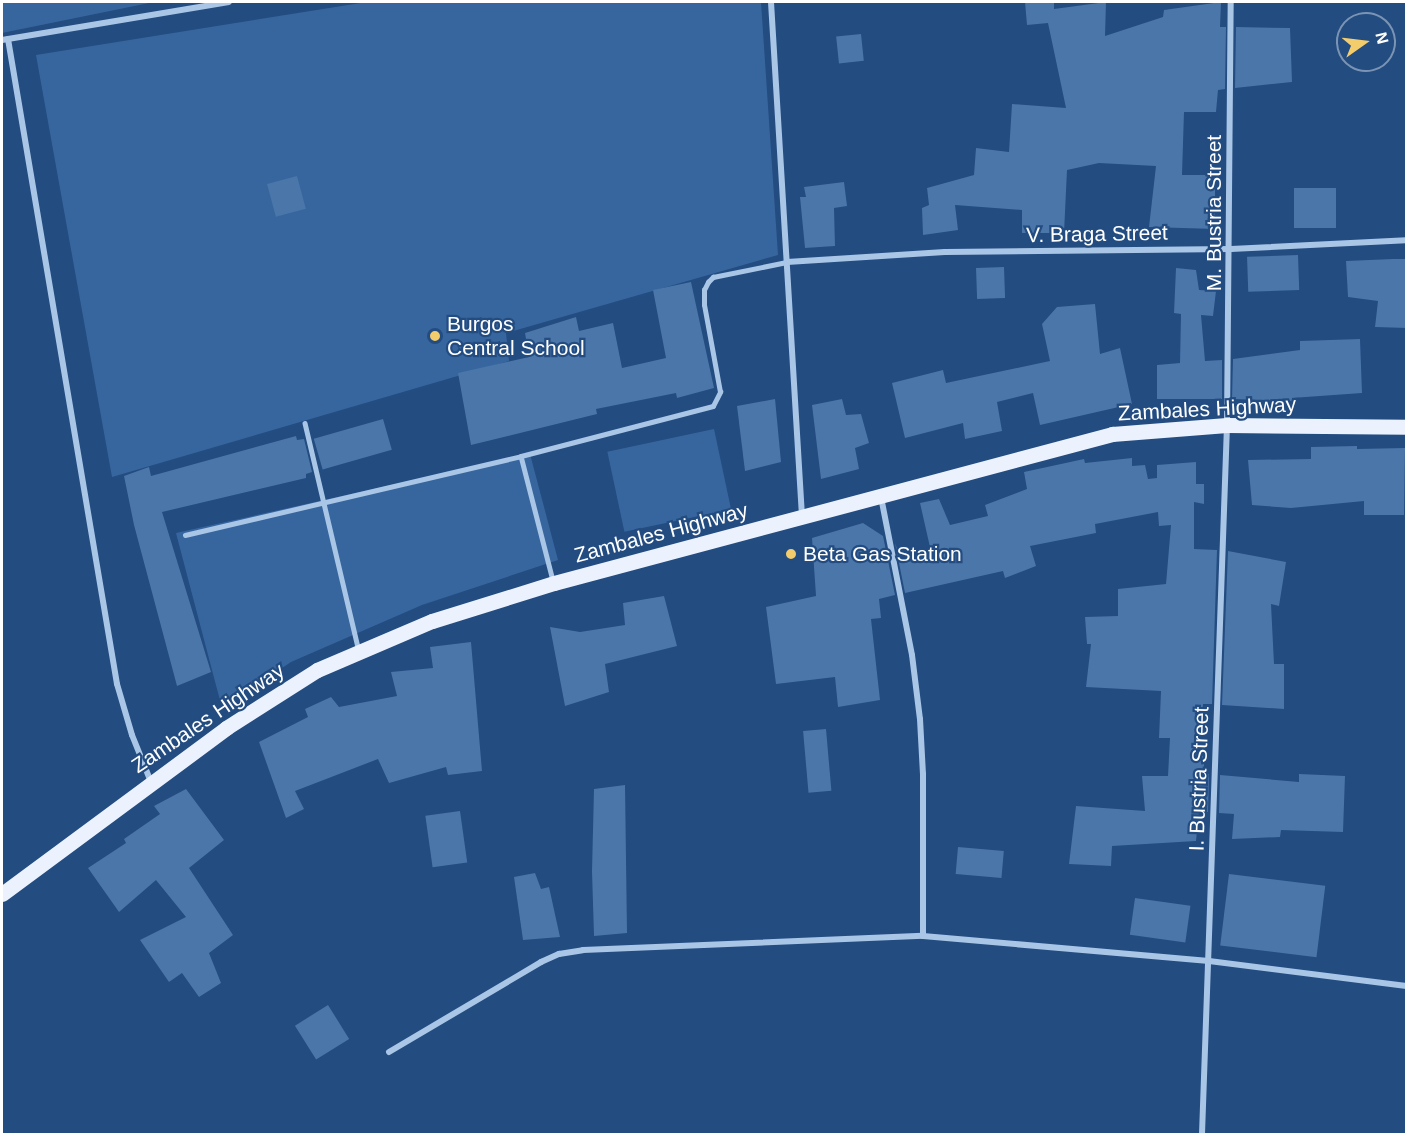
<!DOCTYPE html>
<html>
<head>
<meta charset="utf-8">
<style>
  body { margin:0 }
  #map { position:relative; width:1408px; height:1136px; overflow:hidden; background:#234c81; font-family:Arial,sans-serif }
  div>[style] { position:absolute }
  .green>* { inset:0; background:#37669f; transform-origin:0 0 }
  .building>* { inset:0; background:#4b76aa; transform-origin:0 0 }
  .lane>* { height:4.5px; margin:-2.25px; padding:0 2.25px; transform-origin:2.25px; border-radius:2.25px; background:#a9c6e7 }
  .street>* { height:6px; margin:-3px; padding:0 3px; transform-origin:3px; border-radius:3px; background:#a9c6e7 }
  .primary>* { height:15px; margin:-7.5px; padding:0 7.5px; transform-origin:7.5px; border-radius:7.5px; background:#ebf2fd }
  .dots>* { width:16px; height:16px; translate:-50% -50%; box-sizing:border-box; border:3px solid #234c81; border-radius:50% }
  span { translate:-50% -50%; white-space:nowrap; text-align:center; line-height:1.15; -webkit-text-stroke:4.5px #234c81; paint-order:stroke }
  .street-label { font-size:21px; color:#fff }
  .poi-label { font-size:21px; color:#fff }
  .left { translate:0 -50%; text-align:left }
  .frame { position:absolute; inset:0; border:3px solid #fff; pointer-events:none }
  .north { position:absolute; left:1336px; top:12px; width:60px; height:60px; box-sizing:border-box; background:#234c81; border:2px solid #7b94b3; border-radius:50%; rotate:76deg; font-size:16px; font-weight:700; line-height:24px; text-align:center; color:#fff }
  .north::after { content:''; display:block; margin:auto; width:21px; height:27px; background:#f3cc6c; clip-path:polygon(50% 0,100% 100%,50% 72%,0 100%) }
</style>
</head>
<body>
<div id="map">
  <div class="green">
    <i style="clip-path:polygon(2px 2px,154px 2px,2px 33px)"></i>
    <i style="clip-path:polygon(367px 2px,761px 2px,778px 255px,506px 333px,509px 361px,112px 477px,36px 55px)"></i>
    <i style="left:714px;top:429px;width:82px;height:109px;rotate:78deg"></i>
    <i style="clip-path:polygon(530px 454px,558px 560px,422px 605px,291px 662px,222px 708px,176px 533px)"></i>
  </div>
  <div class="building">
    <i style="clip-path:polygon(1025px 2px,1054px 2px,1054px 9px,1106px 2px,1105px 36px,1163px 17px,1164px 10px,1221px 2px,1220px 27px,1226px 27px,1225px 89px,1218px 90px,1216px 112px,1184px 112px,1182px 175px,1215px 175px,1215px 229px,1149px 227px,1156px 166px,1099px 163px,1067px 170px,1064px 233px,1022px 233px,1022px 210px,955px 205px,958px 230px,923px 235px,922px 208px,929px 205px,927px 188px,974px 175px,976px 148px,1009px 152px,1012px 104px,1066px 108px,1048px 23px,1027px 25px)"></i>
    <i style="clip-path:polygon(1236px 27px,1290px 28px,1292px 82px,1235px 88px)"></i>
    <i style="left:861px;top:34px;width:27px;height:25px;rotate:84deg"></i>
    <i style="left:297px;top:176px;width:34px;height:31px;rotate:75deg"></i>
    <i style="clip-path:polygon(844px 182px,847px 206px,834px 208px,835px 246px,805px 248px,800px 197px,806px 197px,804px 187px)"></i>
    <i style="left:1294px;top:188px;width:42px;height:40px"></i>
    <i style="left:1298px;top:255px;width:35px;height:51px;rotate:88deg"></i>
    <i style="clip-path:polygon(1393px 259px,1407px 259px,1407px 328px,1375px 327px,1378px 301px,1348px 297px,1346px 261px)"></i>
    <i style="left:1004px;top:267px;width:31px;height:28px;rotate:88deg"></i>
    <i style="clip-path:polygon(1176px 268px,1196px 270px,1199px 290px,1216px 291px,1213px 316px,1201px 315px,1205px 361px,1222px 360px,1222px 399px,1157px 399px,1157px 365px,1180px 363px,1181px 314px,1174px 313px)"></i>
    <i style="clip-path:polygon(691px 282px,714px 388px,677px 398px,676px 393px,596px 409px,597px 414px,471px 445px,458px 373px,529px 357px,525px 333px,576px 317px,579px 331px,613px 323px,622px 368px,666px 358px,653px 290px)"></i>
    <i style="clip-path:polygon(1095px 304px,1100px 354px,1120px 348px,1132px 404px,1040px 425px,1033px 393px,997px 402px,1002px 431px,965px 439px,963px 423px,905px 438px,892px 383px,943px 370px,946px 383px,1050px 361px,1042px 324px,1057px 307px)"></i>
    <i style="clip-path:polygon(1360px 339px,1362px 393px,1292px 398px,1293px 401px,1232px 399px,1233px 359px,1300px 350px,1300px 341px)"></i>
    <i style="clip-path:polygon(775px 399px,781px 462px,745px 471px,737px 406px)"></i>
    <i style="clip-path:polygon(842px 399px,846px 415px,861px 414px,869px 443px,855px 448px,859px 469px,821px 479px,812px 405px)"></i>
    <i style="left:383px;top:419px;width:32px;height:72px;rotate:74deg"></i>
    <i style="clip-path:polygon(296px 436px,297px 440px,304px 439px,312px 472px,306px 474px,306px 478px,162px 512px,211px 672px,177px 686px,134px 525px,124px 476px,149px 467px,151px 476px)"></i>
    <i style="clip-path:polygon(1357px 446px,1357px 449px,1405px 448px,1404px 515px,1364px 515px,1364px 501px,1291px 508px,1252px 505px,1248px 460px,1311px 459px,1311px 447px)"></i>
    <i style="clip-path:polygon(1132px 458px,1132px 466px,1145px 465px,1148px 479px,1157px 478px,1157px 465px,1196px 462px,1196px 484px,1204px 484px,1204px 504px,1194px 502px,1194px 549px,1217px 550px,1212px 704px,1203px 704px,1198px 755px,1204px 756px,1204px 774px,1209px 774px,1208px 812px,1199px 811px,1196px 841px,1112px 846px,1111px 866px,1069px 864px,1076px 806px,1145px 811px,1142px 776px,1168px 776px,1170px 738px,1159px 738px,1161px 691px,1086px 687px,1091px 644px,1087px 644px,1085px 617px,1118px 616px,1118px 589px,1166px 584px,1171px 525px,1159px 526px,1158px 512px,1095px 524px,1096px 533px,1030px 546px,1036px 566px,1005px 578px,1003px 571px,905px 593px,895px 543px,902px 563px,932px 556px,920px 503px,939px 499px,950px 525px,988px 516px,985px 505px,1027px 489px,1024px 472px,1084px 459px,1085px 463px)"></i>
    <i style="clip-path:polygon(863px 523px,883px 536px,895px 595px,879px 599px,881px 618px,871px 619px,880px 700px,838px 707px,835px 677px,776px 684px,766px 607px,816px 596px,812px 538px)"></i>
    <i style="clip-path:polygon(1228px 551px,1286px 562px,1279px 606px,1271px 604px,1274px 664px,1284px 664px,1284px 709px,1222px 705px)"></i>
    <i style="clip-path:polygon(664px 596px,677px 646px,605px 664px,609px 692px,565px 706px,550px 627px,580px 632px,625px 625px,623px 603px)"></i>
    <i style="clip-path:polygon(471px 642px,482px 771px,448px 775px,446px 767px,389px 783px,378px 759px,295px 791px,304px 809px,286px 818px,259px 742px,308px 717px,305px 709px,331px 697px,339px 707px,397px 696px,391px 672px,433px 668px,430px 647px)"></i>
    <i style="left:826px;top:729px;width:62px;height:23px;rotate:85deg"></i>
    <i style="clip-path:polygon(1299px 774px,1345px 776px,1343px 832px,1281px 830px,1280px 837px,1232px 839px,1234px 814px,1219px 813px,1220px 775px,1299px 782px)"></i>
    <i style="clip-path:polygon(625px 785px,627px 933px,594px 936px,592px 871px,594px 789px)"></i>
    <i style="clip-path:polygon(186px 789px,224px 840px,189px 868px,233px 935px,209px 953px,221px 983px,199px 997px,182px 973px,169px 982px,140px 940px,186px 917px,156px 880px,119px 912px,88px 868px,126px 843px,124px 839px,160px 814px,154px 806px)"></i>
    <i style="left:460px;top:811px;width:52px;height:35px;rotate:82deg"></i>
    <i style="left:958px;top:847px;width:46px;height:27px;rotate:5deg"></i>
    <i style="clip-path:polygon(535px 873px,541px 889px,549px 887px,560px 937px,523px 940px,514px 877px)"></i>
    <i style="left:1229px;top:874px;width:97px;height:72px;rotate:7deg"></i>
    <i style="left:1135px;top:898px;width:56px;height:37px;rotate:8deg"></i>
    <i style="left:328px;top:1005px;width:40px;height:39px;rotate:58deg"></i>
  </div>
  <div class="lane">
    <i style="left:305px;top:423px;width:231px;rotate:76.7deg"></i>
    <i style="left:521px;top:456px;width:129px;rotate:75.6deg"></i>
    <i style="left:185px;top:535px;width:345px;rotate:-13.2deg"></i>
    <i style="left:521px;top:456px;width:198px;rotate:-14.6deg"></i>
    <i style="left:713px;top:406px;width:16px;rotate:-63deg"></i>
    <i style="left:720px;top:392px;width:88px;rotate:-100.4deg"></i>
    <i style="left:704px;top:305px;width:15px;rotate:-90deg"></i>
    <i style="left:704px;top:290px;width:9px;rotate:-63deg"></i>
    <i style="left:708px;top:282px;width:7px;rotate:-45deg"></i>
    <i style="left:713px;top:277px;width:76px;rotate:-11.5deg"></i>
  </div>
  <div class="street">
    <i style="left:771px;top:2px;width:515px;rotate:86.55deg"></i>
    <i style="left:8px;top:39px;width:654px;rotate:80.41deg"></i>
    <i style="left:117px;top:684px;width:53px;rotate:73.6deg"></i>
    <i style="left:132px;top:735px;width:51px;rotate:68deg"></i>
    <i style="left:2px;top:40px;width:230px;rotate:-9.5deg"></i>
    <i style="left:787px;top:262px;width:158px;rotate:-3.6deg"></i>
    <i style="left:945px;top:252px;width:286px;rotate:-0.6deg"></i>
    <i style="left:1231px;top:249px;width:175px;rotate:-2.9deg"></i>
    <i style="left:881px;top:497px;width:161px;rotate:78.9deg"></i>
    <i style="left:912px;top:655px;width:64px;rotate:82.9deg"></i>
    <i style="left:920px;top:719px;width:55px;rotate:86.9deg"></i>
    <i style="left:923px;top:774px;width:162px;rotate:90deg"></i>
    <i style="left:389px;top:1052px;width:177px;rotate:-30.6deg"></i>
    <i style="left:541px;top:962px;width:20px;rotate:-24deg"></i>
    <i style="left:559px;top:954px;width:24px;rotate:-9deg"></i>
    <i style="left:583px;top:950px;width:340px;rotate:-2.4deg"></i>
    <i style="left:923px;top:936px;width:287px;rotate:5deg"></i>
    <i style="left:1209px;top:961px;width:199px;rotate:7.2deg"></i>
    <i style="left:1202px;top:1134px;width:709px;rotate:-87.98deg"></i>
    <i style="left:1227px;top:425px;width:423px;rotate:-89.5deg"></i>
  </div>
  <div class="primary">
    <i style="left:2px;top:894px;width:279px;rotate:-36.5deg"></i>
    <i style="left:226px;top:728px;width:108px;rotate:-32.5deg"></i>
    <i style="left:317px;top:670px;width:125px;rotate:-23.1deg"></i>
    <i style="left:432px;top:621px;width:128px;rotate:-17.3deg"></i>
    <i style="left:554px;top:583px;width:578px;rotate:-14.95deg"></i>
    <i style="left:1112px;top:434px;width:115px;rotate:-4.5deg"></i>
    <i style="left:1227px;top:425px;width:179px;rotate:0.6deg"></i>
  </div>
  <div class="dots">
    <i style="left:435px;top:336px;background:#f3cc6c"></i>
    <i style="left:791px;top:554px;background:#f3cc6c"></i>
  </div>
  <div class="street-label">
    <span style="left:1214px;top:213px;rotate:-90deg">M. Bustria Street</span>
    <span style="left:1097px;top:234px;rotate:-1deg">V. Braga Street</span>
    <span style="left:1207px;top:409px;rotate:-3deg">Zambales Highway</span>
    <span style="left:661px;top:533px;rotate:-15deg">Zambales Highway</span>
    <span style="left:208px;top:718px;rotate:-34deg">Zambales Highway</span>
    <span style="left:1199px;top:779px;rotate:-88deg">I. Bustria Street</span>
  </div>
  <div class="poi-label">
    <span class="left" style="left:447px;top:336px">Burgos<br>Central School</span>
    <span class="left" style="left:803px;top:554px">Beta Gas Station</span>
  </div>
  <div class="frame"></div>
  <div class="north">N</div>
</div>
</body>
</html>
